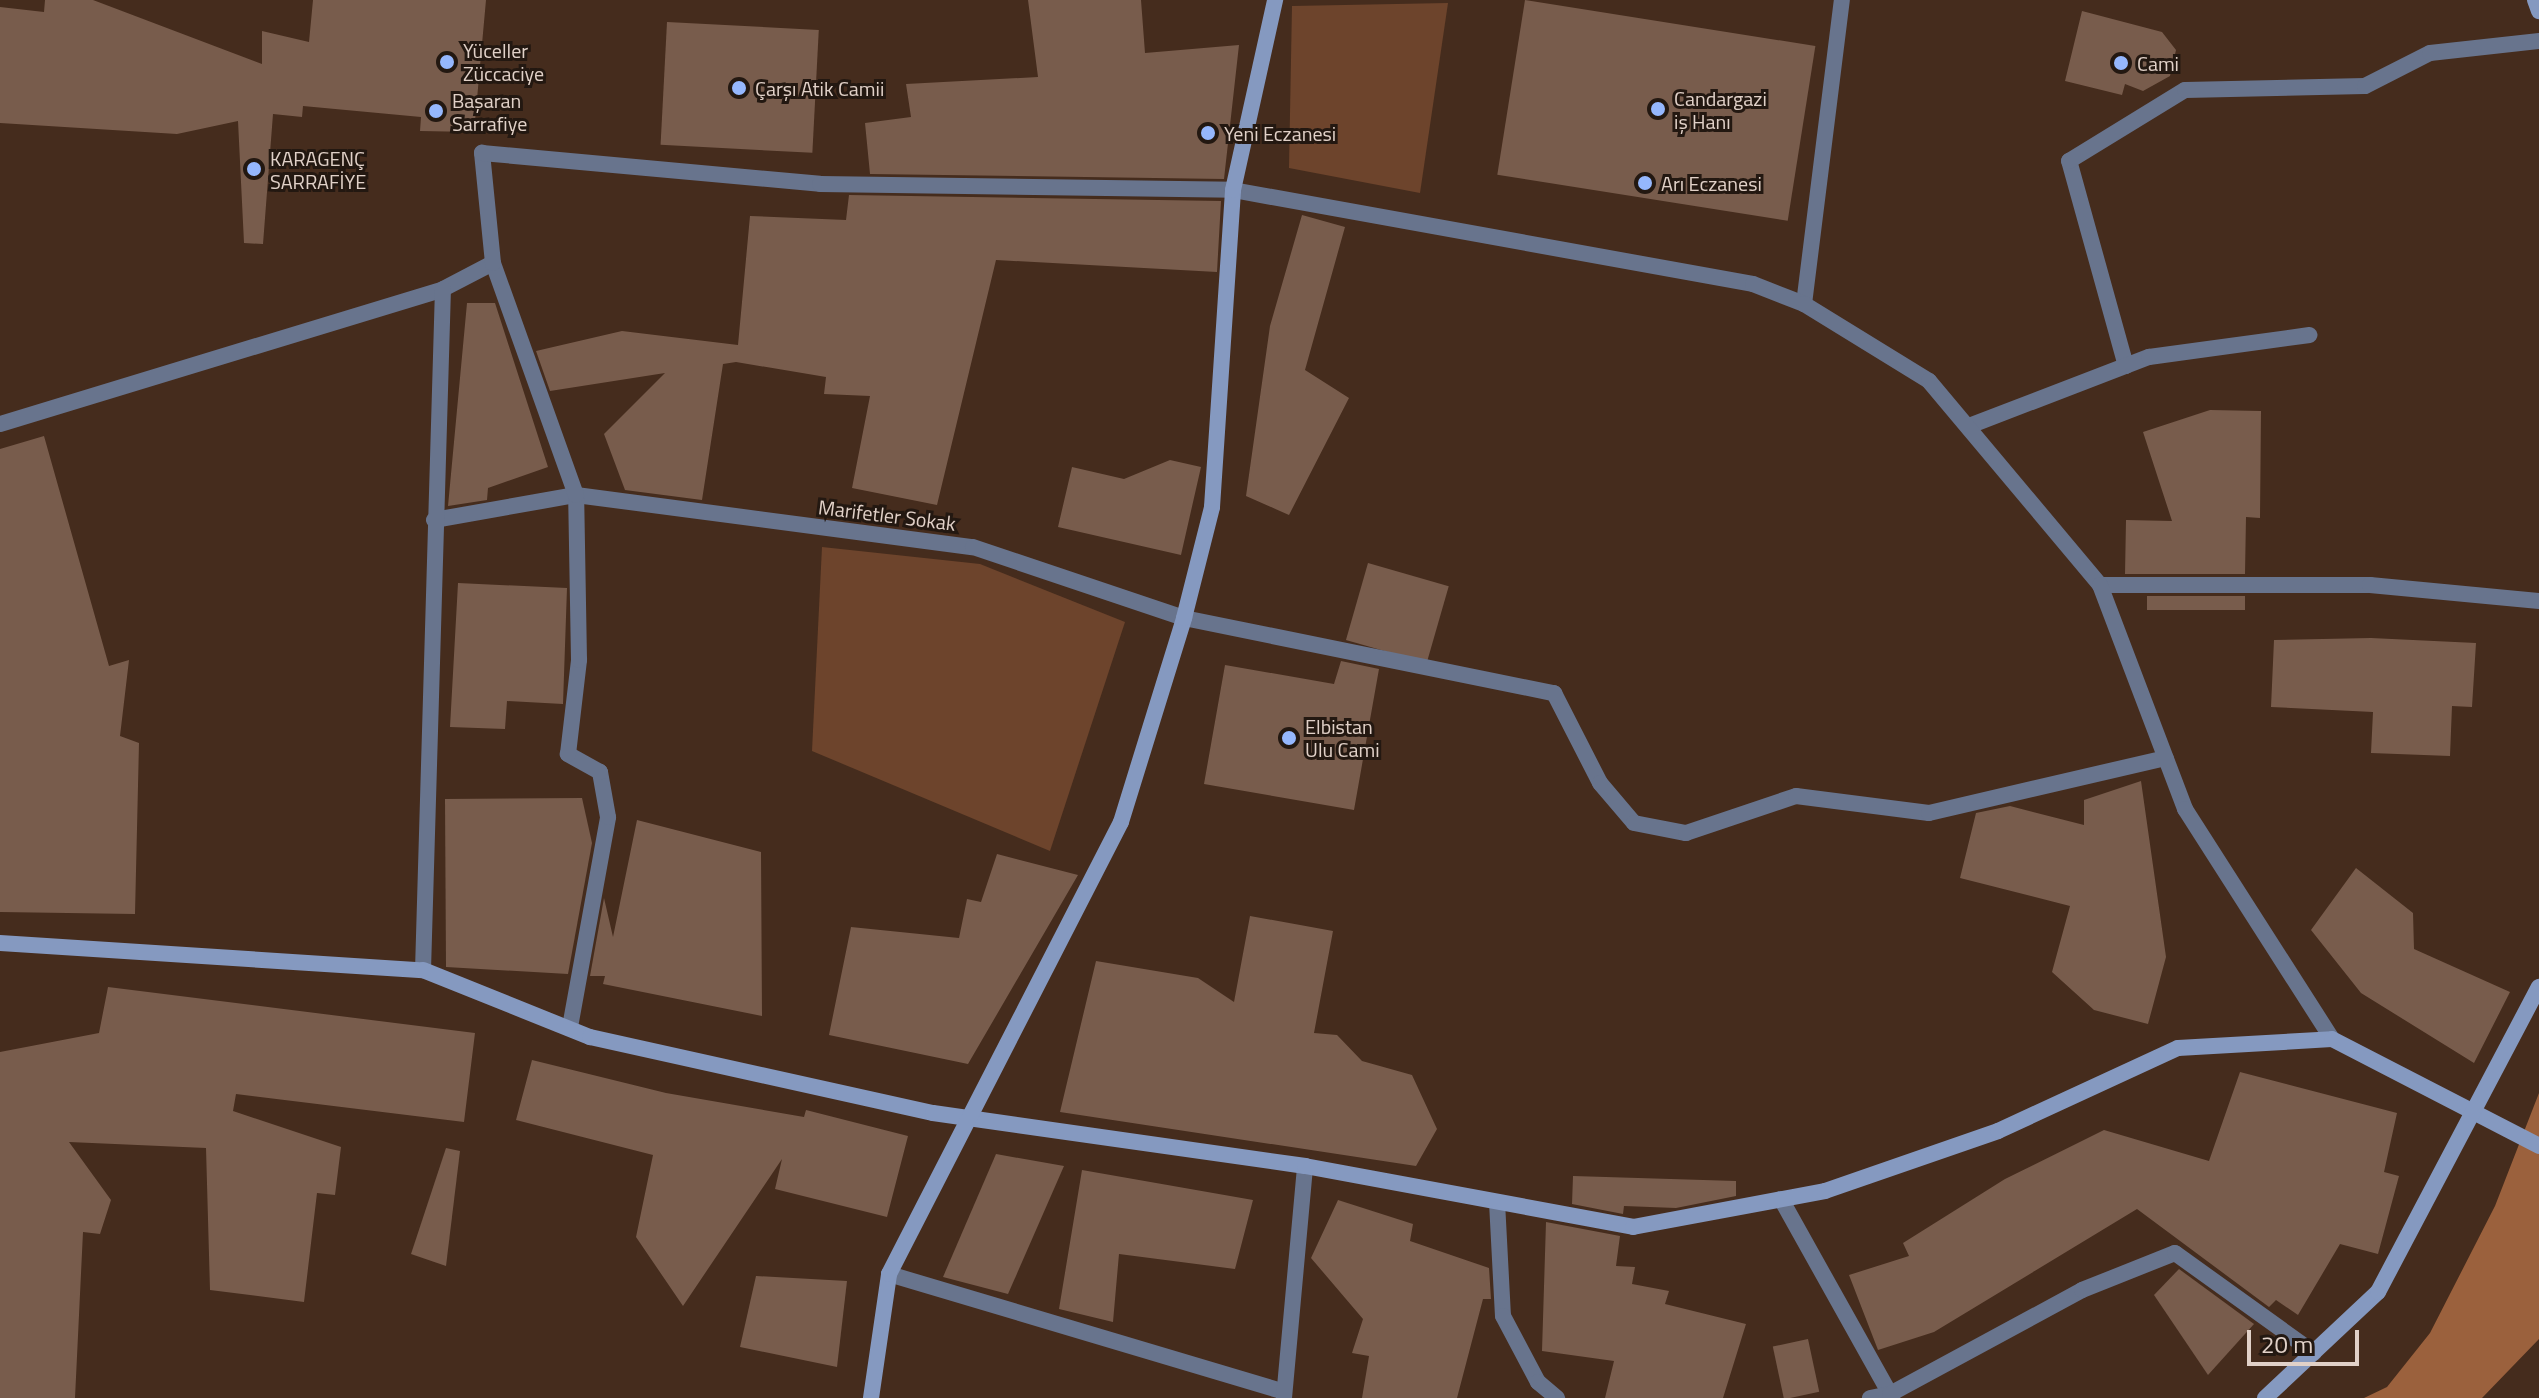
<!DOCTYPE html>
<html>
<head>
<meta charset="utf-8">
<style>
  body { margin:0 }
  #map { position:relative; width:2539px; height:1398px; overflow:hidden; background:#452c1d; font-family:"Titillium Web",sans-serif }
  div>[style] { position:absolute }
  .green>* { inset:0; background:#6d442c }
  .water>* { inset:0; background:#9b613d }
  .building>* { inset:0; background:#785c4c; transform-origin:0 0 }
  .lane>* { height:16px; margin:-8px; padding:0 8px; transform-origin:8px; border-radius:8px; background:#68748d }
  .street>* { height:16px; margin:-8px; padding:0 8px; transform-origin:8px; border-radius:8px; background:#68748d }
  .secondary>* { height:16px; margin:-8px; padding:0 8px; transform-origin:8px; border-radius:8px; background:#8599c0 }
  .dots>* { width:22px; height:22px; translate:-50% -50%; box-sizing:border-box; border:4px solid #231811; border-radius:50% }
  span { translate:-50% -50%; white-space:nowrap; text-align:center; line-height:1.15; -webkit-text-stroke:6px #231811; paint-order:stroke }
  .poi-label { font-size:20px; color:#e1d1c8 }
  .left { translate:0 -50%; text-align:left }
  .street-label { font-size:20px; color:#e1d1c8 }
  .scale { position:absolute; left:2247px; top:1330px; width:112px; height:36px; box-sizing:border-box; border:4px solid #e1d1c8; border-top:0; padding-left:10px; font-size:24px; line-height:28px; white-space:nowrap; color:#e1d1c8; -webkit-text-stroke:6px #231811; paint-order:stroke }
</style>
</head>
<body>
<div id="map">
  <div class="green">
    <i style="clip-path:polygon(1448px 3px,1420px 193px,1289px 168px,1292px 6px)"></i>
    <i style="clip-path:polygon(822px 547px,980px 564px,1125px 622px,1050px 851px,812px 751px)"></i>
  </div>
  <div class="water">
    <i style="clip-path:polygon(2539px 1093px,2539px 1339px,2482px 1398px,2364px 1398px,2387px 1387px,2430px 1333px,2495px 1206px)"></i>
  </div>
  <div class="building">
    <i style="clip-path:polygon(45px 0,93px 0,262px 64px,262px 31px,309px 42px,313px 0,486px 0,474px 132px,420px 131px,421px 117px,303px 106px,302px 117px,273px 114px,263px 244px,244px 243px,238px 121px,177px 134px,0 123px,0 7px,44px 12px)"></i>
    <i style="clip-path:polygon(1028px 0,1141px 0,1145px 53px,1239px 45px,1224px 179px,870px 174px,865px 123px,911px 117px,906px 84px,1038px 77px)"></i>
    <i style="left:1525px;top:0;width:294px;height:177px;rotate:9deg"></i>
    <i style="clip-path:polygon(2082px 11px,2162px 32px,2176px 50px,2170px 76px,2143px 91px,2125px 84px,2122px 95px,2065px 81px)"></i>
    <i style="left:667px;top:22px;width:152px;height:123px;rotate:3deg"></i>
    <i style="clip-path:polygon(849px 195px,1221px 201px,1217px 272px,996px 260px,937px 505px,852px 488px,870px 396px,824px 394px,826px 377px,736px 362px,723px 364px,702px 500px,625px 490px,604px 434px,665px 373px,550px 391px,536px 351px,622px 331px,738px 345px,750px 216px,846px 220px)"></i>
    <i style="clip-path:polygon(1302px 215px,1345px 227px,1305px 370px,1349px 398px,1289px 515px,1246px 496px,1270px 326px)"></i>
    <i style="clip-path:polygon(467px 303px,495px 303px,548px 467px,488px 488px,487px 500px,448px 506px)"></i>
    <i style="clip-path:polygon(2210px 410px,2261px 411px,2260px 518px,2246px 517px,2245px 574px,2125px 574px,2126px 520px,2172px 521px,2143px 432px)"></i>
    <i style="clip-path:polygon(44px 436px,109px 666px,129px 660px,120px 736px,139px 743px,135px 914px,0 912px,0 449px)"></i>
    <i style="clip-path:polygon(1170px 460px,1201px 467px,1181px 555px,1058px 527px,1072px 467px,1124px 479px)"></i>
    <i style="left:1368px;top:563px;width:84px;height:80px;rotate:16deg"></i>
    <i style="clip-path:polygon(458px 583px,567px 588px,563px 704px,507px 701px,505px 729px,450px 727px)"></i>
    <i style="left:2147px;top:596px;width:98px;height:14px"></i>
    <i style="clip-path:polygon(2371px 638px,2476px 643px,2472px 707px,2452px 706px,2450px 756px,2371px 753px,2373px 712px,2271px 707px,2274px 640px)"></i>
    <i style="clip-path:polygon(1341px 661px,1379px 669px,1354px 810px,1204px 784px,1225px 665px,1334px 684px)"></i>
    <i style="clip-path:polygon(2141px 781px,2166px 957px,2148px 1024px,2094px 1010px,2052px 972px,2070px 906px,1960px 878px,1976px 813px,2010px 806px,2084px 825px,2084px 800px)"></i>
    <i style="clip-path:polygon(582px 798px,592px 843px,568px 974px,446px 967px,445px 799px)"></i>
    <i style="clip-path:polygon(637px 820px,761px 852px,762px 1016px,603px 984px,605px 976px,590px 976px,604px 898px,613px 937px)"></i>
    <i style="clip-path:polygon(997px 854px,1078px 875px,968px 1064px,829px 1035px,851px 927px,959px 938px,967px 899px,981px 902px)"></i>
    <i style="clip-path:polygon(2356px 868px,2413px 913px,2414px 949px,2510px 992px,2474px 1063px,2361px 993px,2311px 930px)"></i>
    <i style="clip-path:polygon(1250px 916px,1333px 931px,1314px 1033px,1337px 1035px,1362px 1061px,1412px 1075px,1437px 1129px,1416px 1166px,1060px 1112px,1096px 961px,1198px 978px,1234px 1002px)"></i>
    <i style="clip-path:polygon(108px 987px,475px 1033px,464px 1122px,236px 1094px,233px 1111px,341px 1147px,335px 1195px,317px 1193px,304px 1302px,210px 1290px,206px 1148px,69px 1142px,111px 1200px,100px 1234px,83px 1232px,75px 1398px,0 1398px,0 1052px,99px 1033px)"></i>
    <i style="clip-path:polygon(532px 1060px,666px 1093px,804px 1117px,806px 1110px,908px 1136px,887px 1217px,775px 1189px,782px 1159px,683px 1306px,636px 1237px,653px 1155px,516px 1120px)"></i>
    <i style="clip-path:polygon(2240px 1072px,2397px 1113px,2384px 1172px,2399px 1176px,2378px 1254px,2340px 1244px,2298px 1315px,2276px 1300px,2269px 1307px,2137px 1209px,1934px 1332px,1878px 1350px,1849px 1275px,1909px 1256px,1903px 1243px,2005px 1179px,2104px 1130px,2209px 1161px)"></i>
    <i style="clip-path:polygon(446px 1148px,460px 1151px,446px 1266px,411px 1254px)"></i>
    <i style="clip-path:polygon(996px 1154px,1064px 1166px,1008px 1294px,943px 1277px)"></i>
    <i style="clip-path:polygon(1082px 1170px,1253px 1200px,1235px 1269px,1119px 1254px,1113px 1322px,1059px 1309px)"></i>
    <i style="clip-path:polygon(1573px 1176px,1736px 1181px,1736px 1196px,1676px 1208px,1624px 1206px,1623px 1214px,1572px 1204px)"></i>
    <i style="clip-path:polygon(1338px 1200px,1413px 1224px,1410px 1241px,1489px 1268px,1491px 1299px,1483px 1299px,1457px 1398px,1362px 1398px,1369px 1356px,1352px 1353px,1363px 1319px,1311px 1258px)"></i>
    <i style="clip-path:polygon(1546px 1222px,1620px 1236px,1616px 1266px,1635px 1267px,1632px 1284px,1669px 1291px,1665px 1304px,1746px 1324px,1723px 1398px,1605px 1398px,1614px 1361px,1542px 1351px)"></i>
    <i style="clip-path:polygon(2179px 1269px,2254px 1324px,2208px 1375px,2154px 1295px)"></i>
    <i style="clip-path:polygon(756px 1276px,847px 1281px,837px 1367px,740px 1347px)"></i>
    <i style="left:1808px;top:1339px;width:54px;height:36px;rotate:78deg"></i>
  </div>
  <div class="lane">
    <i style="left:1804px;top:304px;width:306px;rotate:-82.9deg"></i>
    <i style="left:2126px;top:366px;width:213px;rotate:-105.5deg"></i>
    <i style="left:2069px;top:161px;width:136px;rotate:-31.5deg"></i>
    <i style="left:2185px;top:90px;width:180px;rotate:-1.3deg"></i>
    <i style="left:2365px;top:86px;width:73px;rotate:-26.9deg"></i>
    <i style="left:2430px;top:53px;width:110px;rotate:-6.3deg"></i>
    <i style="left:1969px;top:426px;width:193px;rotate:-21deg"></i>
    <i style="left:2149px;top:357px;width:162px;rotate:-7.8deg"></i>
  </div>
  <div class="street">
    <i style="left:0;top:424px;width:463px;rotate:-16.9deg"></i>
    <i style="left:443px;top:289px;width:56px;rotate:-27.5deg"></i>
    <i style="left:434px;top:520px;width:144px;rotate:-10deg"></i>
    <i style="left:576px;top:495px;width:400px;rotate:7.5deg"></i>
    <i style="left:973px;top:547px;width:223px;rotate:18.6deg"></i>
    <i style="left:1184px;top:618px;width:378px;rotate:11.5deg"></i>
    <i style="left:1554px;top:693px;width:101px;rotate:62.9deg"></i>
    <i style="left:1600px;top:783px;width:52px;rotate:49.6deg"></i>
    <i style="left:1634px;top:823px;width:53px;rotate:10.9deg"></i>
    <i style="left:1686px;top:833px;width:116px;rotate:-18.6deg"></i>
    <i style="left:1796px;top:796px;width:134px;rotate:7.3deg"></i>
    <i style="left:1929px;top:813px;width:243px;rotate:-13.1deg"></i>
    <i style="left:2100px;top:585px;width:270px"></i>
    <i style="left:2370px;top:585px;width:170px;rotate:5.4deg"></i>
    <i style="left:423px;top:970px;width:681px;rotate:-88.32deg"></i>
    <i style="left:570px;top:1027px;width:213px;rotate:-79.7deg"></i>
    <i style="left:608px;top:817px;width:46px;rotate:-100.1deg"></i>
    <i style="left:600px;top:772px;width:37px;rotate:-151deg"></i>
    <i style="left:568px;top:754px;width:95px;rotate:-83.3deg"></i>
    <i style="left:579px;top:660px;width:165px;rotate:-91deg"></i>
    <i style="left:576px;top:495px;width:246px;rotate:-109.7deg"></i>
    <i style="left:493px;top:263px;width:111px;rotate:-95.7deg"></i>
    <i style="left:482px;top:153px;width:339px;rotate:5.2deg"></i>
    <i style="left:820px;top:184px;width:413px;rotate:0.8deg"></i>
    <i style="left:1233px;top:190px;width:528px;rotate:10.25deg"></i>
    <i style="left:1753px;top:284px;width:55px;rotate:21.4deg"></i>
    <i style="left:1804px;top:304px;width:147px;rotate:31.6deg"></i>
    <i style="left:1929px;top:381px;width:266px;rotate:50deg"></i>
    <i style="left:2100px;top:585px;width:240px;rotate:69.2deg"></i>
    <i style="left:2185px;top:809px;width:273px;rotate:57.4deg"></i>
    <i style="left:1781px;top:1199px;width:228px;rotate:60.8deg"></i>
    <i style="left:1497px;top:1202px;width:114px;rotate:87deg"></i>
    <i style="left:1503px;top:1316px;width:75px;rotate:62.1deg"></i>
    <i style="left:1538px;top:1382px;width:25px;rotate:40deg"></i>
    <i style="left:889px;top:1274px;width:412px;rotate:16.6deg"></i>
    <i style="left:1284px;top:1398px;width:233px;rotate:-84.8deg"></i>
    <i style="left:1870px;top:1398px;width:20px;rotate:-11deg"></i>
    <i style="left:1890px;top:1394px;width:218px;rotate:-28.4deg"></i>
    <i style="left:2082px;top:1290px;width:100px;rotate:-21.7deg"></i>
    <i style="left:2175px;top:1253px;width:171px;rotate:35.7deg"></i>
  </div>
  <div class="secondary">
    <i style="left:2535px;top:0;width:12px;rotate:70deg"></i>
    <i style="left:0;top:943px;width:424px;rotate:3.7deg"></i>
    <i style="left:423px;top:970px;width:180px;rotate:21.9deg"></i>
    <i style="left:590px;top:1037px;width:351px;rotate:12.5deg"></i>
    <i style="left:933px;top:1113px;width:376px;rotate:8.1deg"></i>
    <i style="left:1305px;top:1166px;width:334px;rotate:10.5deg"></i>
    <i style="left:1633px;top:1227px;width:195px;rotate:-10.6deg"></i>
    <i style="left:1825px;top:1191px;width:183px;rotate:-19.1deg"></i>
    <i style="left:1998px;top:1131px;width:198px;rotate:-24.8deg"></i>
    <i style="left:2178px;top:1048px;width:154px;rotate:-3.3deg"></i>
    <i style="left:2332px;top:1039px;width:233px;rotate:27.3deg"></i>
    <i style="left:871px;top:1398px;width:125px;rotate:-81.7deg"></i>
    <i style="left:889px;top:1274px;width:508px;rotate:-62.83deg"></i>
    <i style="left:1121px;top:822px;width:214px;rotate:-72.8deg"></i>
    <i style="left:1184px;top:618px;width:114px;rotate:-75.8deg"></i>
    <i style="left:1212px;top:507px;width:318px;rotate:-86.2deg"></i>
    <i style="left:1233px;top:190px;width:195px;rotate:-77.5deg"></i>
    <i style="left:2265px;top:1398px;width:155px;rotate:-43.2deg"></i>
    <i style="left:2378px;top:1292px;width:345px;rotate:-62.2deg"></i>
  </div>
  <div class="dots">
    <i style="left:447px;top:62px;background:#95b7fd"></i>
    <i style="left:2121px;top:63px;background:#95b7fd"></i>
    <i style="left:739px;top:88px;background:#95b7fd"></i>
    <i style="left:1658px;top:109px;background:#95b7fd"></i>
    <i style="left:436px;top:111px;background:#95b7fd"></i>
    <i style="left:1208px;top:133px;background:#95b7fd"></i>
    <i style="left:254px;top:169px;background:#95b7fd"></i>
    <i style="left:1645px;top:183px;background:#95b7fd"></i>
    <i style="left:1289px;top:738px;background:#95b7fd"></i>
  </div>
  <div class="poi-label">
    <span class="left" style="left:463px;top:62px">Yüceller<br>Züccaciye</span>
    <span class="left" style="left:2137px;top:63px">Cami</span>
    <span class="left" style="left:755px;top:88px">Çarşı Atik Camii</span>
    <span class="left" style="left:1674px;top:110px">Candargazi<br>iş Hanı</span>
    <span class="left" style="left:452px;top:112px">Başaran<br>Sarrafiye</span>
    <span class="left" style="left:1224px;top:133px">Yeni Eczanesi</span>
    <span class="left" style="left:270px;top:170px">KARAGENÇ<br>SARRAFİYE</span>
    <span class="left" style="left:1661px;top:183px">Arı Eczanesi</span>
    <span class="left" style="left:1305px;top:738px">Elbistan<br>Ulu Cami</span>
  </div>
  <div class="street-label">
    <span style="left:887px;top:515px;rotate:7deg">Marifetler Sokak</span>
  </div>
  <div class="scale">20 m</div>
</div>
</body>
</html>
